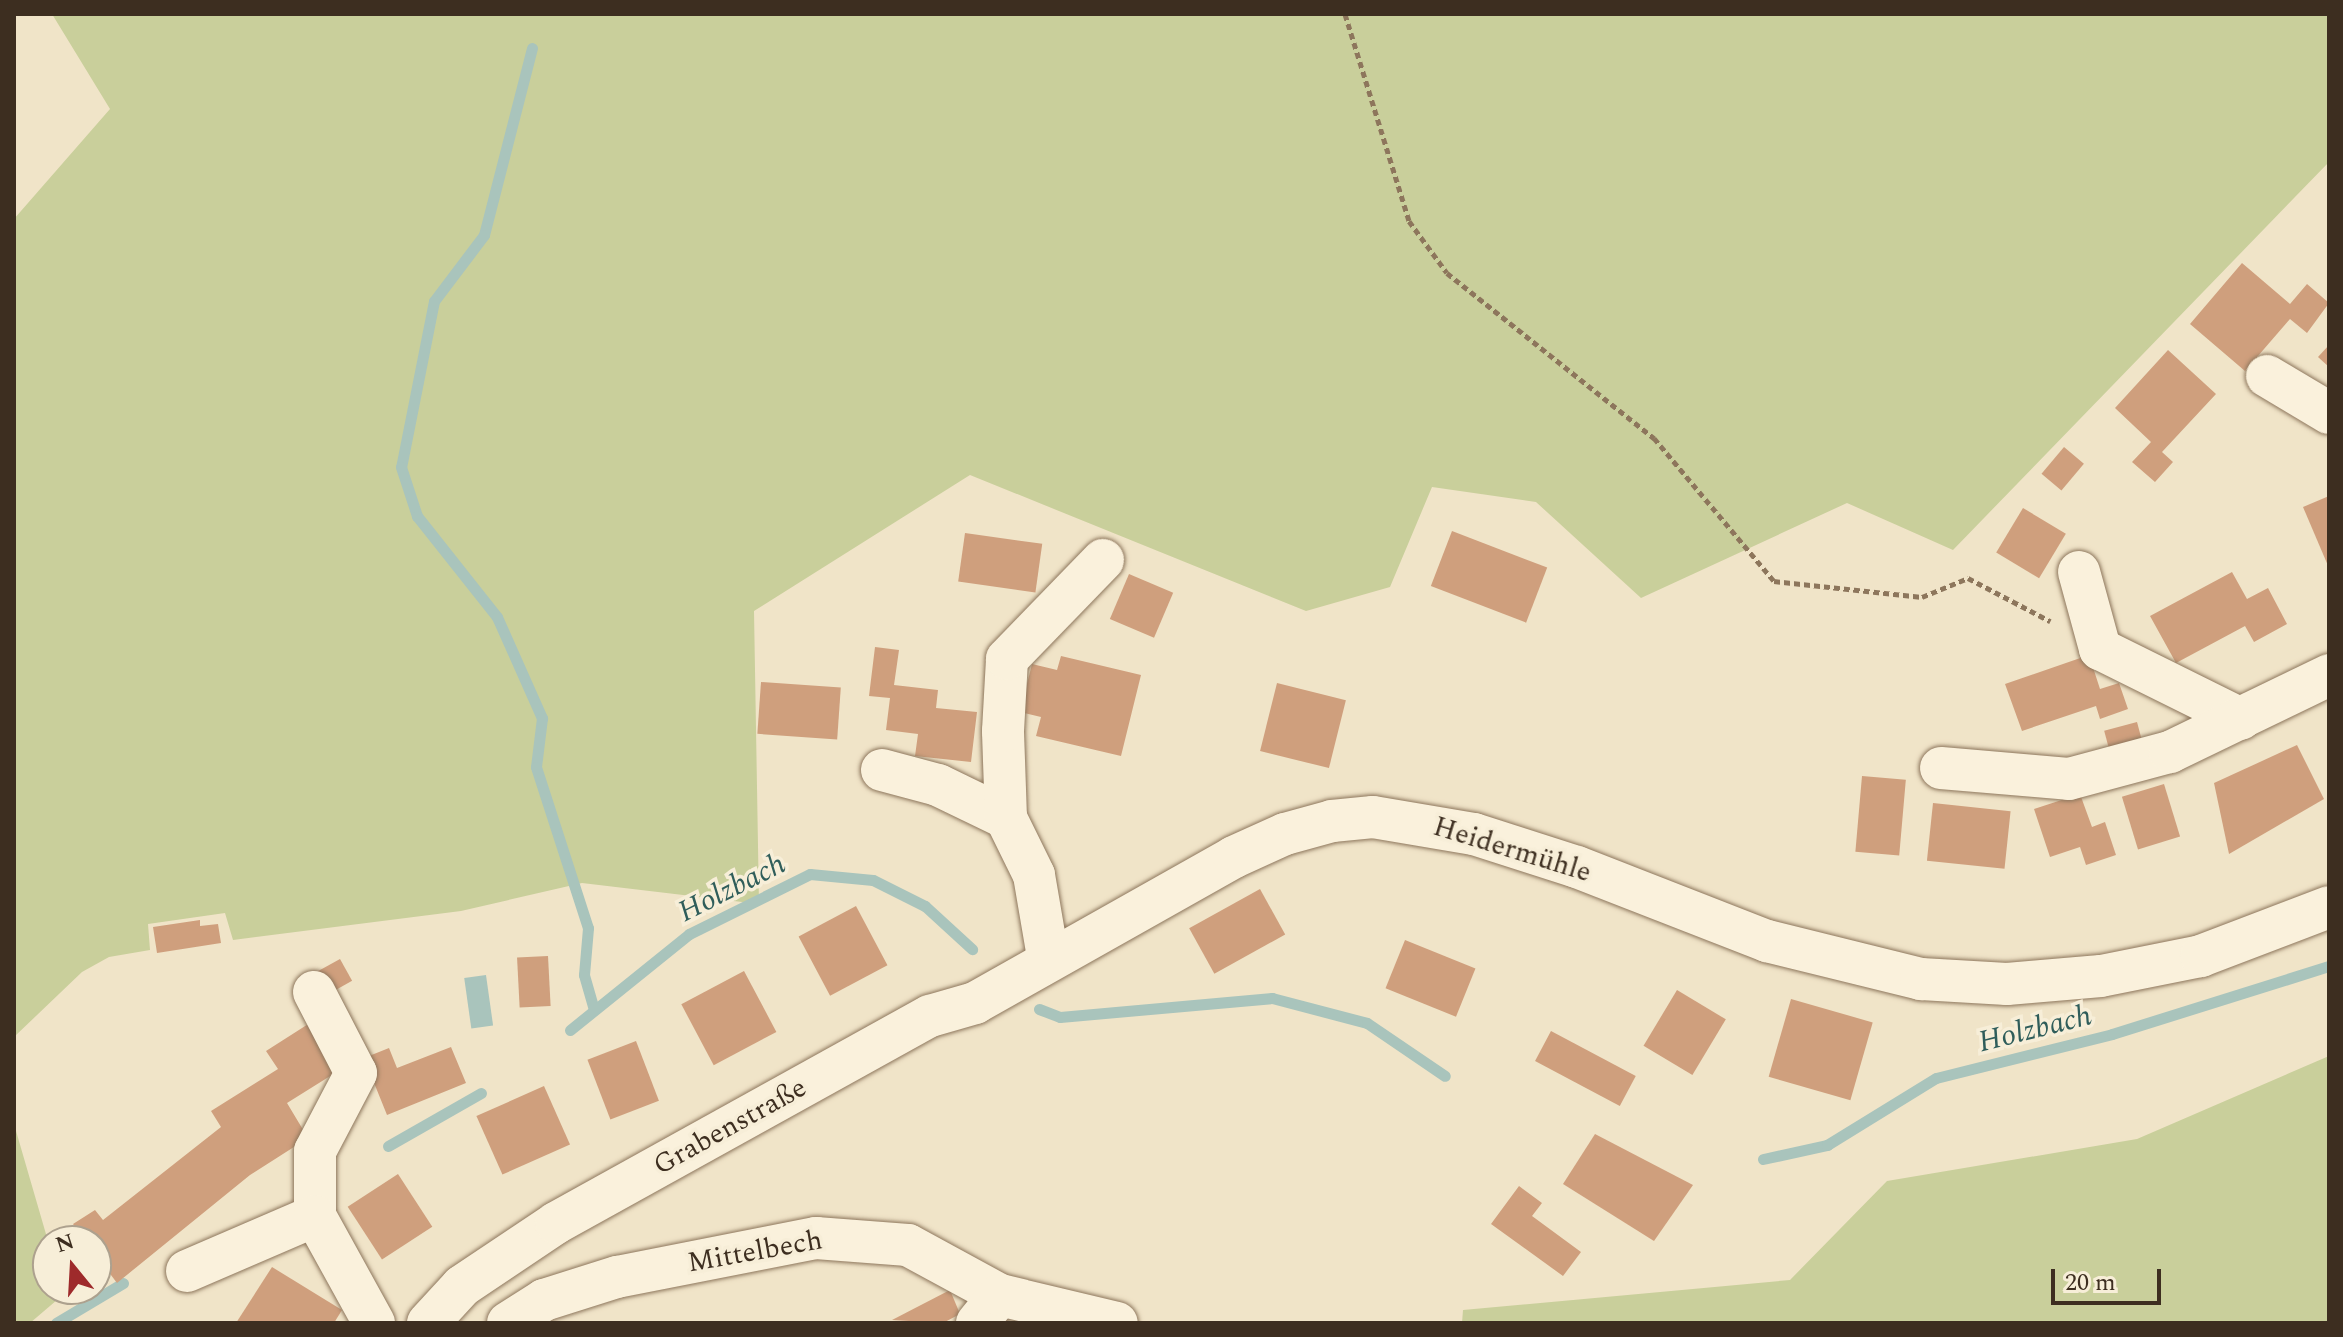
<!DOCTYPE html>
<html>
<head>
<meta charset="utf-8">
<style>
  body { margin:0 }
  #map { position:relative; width:2343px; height:1337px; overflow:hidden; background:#f0e4c8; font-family:Spectral,serif }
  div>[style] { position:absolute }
  .green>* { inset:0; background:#c9cf9b }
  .water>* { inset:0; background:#a9c4bc; transform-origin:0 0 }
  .stream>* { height:11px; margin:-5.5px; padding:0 5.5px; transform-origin:5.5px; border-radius:5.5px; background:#a9c4bc }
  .building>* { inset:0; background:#cf9f7d; transform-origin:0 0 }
  .path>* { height:5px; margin-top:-2.5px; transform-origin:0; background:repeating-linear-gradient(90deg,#8d765c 0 6px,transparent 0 10px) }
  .roads { filter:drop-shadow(0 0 2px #8d765c) drop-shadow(0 0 2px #8d765c) }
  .minor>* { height:42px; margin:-21px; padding:0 21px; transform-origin:21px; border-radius:21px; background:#faf1dc }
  span { translate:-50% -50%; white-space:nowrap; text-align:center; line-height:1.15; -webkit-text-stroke:7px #f7eed8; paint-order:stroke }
  .street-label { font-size:28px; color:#3d2e20 }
  .water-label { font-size:30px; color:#2f5d5a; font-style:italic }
  .frame { position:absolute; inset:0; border:16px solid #3d2e20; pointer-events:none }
  .north { position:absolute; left:32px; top:1225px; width:80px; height:80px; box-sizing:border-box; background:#f7eed8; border:2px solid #ada18e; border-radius:50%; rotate:342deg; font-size:22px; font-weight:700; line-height:32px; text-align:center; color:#3d2e20 }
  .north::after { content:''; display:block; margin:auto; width:28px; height:36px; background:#9e2a2b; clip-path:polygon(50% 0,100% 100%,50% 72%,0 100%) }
  .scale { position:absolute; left:2051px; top:1269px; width:110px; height:36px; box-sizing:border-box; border:4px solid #3d2e20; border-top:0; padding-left:10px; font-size:24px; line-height:28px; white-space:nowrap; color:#3d2e20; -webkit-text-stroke:6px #f7eed8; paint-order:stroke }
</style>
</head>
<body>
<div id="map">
  <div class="green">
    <i style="clip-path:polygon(52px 14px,2329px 14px,2329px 162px,1953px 550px,1847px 503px,1641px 598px,1536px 502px,1432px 487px,1390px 587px,1306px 611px,970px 475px,754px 611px,759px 904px,582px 883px,461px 911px,233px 940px,225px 913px,148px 924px,150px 950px,109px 957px,82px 972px,14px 1037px,14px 219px,110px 109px)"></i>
    <i style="clip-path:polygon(2329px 1056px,2329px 1323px,1462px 1323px,1463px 1310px,1790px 1280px,1887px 1181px,2137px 1139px)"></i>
    <i style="clip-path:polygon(14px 1124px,48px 1241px,48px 1289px,62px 1289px,64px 1294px,30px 1323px,14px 1323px)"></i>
  </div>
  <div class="water">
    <i style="left:486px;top:975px;width:51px;height:22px;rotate:82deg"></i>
  </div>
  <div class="stream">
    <i style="left:532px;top:48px;width:193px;rotate:104.4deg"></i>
    <i style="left:484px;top:235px;width:83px;rotate:127.1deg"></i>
    <i style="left:434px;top:301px;width:169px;rotate:101.2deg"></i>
    <i style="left:401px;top:467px;width:52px;rotate:71.9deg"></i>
    <i style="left:417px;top:516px;width:129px;rotate:51.6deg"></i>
    <i style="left:497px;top:617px;width:111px;rotate:66deg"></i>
    <i style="left:542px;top:718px;width:49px;rotate:97deg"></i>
    <i style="left:536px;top:767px;width:169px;rotate:72.1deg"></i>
    <i style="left:588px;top:928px;width:47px;rotate:94.9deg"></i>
    <i style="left:584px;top:975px;width:36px;rotate:74deg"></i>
    <i style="left:1039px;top:1009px;width:22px;rotate:21deg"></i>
    <i style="left:1060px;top:1017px;width:213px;rotate:-5.1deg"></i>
    <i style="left:1272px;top:998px;width:98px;rotate:14.7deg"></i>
    <i style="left:1367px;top:1023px;width:94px;rotate:34.2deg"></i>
    <i style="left:570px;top:1030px;width:153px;rotate:-38.9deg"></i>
    <i style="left:689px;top:934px;width:135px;rotate:-26.4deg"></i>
    <i style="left:810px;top:874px;width:63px;rotate:5.4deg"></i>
    <i style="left:873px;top:880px;width:58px;rotate:26.6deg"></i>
    <i style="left:925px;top:906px;width:64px;rotate:42.5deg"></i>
    <i style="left:388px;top:1146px;width:107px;rotate:-29.7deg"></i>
    <i style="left:1763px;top:1159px;width:66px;rotate:-12.3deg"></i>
    <i style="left:1827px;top:1145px;width:128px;rotate:-31.6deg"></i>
    <i style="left:1936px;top:1078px;width:181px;rotate:-14deg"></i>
    <i style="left:2112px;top:1034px;width:227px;rotate:-17.4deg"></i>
    <i style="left:56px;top:1323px;width:78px;rotate:-30.8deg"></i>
  </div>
  <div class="building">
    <i style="clip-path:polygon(2242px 263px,2290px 304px,2307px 284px,2329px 303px,2307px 333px,2290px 319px,2245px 371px,2190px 324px)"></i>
    <i style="clip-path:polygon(2329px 345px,2329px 367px,2318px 357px)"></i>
    <i style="clip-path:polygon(2168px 350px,2216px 394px,2162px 452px,2173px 462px,2155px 482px,2132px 462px,2151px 442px,2115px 408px)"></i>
    <i style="left:2064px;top:447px;width:26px;height:35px;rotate:40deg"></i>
    <i style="clip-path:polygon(2329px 496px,2329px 568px,2303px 507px)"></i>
    <i style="left:2023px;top:508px;width:50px;height:52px;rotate:31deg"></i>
    <i style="left:1452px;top:531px;width:102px;height:59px;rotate:21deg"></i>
    <i style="left:965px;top:533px;width:78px;height:49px;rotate:8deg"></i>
    <i style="clip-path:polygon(2232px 572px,2247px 599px,2268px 588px,2287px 624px,2254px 642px,2245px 626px,2176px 663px,2150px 616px)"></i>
    <i style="left:1129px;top:574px;width:48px;height:49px;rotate:23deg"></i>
    <i style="clip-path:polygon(875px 647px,899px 650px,894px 685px,938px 690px,936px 708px,977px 712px,971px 762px,915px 756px,918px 734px,886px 730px,890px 698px,869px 696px)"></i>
    <i style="clip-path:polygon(2089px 655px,2100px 689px,2119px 683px,2128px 709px,2100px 719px,2096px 706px,2022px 731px,2005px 684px)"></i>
    <i style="clip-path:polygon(1061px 656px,1141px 675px,1121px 756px,1036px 736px,1041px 717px,1020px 712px,1032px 664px,1057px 670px)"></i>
    <i style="left:761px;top:682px;width:80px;height:52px;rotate:4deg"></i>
    <i style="left:1277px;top:683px;width:71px;height:70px;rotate:14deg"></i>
    <i style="left:2137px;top:722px;width:23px;height:34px;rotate:75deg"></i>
    <i style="clip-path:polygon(2297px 745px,2324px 799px,2229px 854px,2214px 783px)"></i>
    <i style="left:1862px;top:776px;width:44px;height:76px;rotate:5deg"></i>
    <i style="left:2164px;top:784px;width:55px;height:44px;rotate:73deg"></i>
    <i style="clip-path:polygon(2080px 794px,2092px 827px,2105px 822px,2116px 855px,2086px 865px,2080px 847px,2050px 857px,2034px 809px)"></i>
    <i style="left:1933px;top:803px;width:78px;height:58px;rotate:6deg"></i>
    <i style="left:1260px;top:889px;width:52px;height:81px;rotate:61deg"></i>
    <i style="left:856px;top:906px;width:67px;height:65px;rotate:62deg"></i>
    <i style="clip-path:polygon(200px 920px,200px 926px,218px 924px,221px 943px,157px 953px,153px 927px)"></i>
    <i style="left:1405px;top:940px;width:76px;height:52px;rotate:22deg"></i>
    <i style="left:548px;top:956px;width:50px;height:31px;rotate:87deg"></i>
    <i style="left:340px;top:959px;width:25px;height:28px;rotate:61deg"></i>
    <i style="left:744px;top:971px;width:69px;height:71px;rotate:62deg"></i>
    <i style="left:1677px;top:990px;width:57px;height:65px;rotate:31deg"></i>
    <i style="left:1791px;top:999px;width:85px;height:81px;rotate:16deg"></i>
    <i style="clip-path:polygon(313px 1021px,343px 1068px,287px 1103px,308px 1138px,250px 1175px,117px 1283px,96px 1255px,96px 1241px,85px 1241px,73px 1224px,95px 1210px,103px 1220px,221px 1127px,211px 1111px,278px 1069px,266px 1051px)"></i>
    <i style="left:1551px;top:1031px;width:96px;height:34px;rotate:28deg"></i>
    <i style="left:636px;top:1041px;width:64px;height:52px;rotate:69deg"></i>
    <i style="clip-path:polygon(451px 1047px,466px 1083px,387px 1115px,364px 1058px,389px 1048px,397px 1068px)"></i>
    <i style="left:544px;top:1086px;width:64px;height:74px;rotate:66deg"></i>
    <i style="clip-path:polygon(1595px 1134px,1693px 1185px,1654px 1241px,1563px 1184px)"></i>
    <i style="left:398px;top:1174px;width:63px;height:60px;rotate:57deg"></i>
    <i style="clip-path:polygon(1519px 1186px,1542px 1203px,1532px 1216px,1581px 1252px,1563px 1276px,1491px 1224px)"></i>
    <i style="clip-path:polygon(272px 1267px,342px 1310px,334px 1323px,236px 1323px)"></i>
    <i style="clip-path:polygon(950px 1290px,960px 1314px,943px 1323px,892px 1320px)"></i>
  </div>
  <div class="path">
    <i style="left:1345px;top:14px;width:217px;rotate:72.8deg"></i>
    <i style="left:1409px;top:221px;width:64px;rotate:53.8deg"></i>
    <i style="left:1447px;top:273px;width:265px;rotate:38.6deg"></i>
    <i style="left:1654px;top:438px;width:187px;rotate:50deg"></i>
    <i style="left:1774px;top:581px;width:149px;rotate:6.2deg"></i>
    <i style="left:1922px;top:597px;width:50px;rotate:-22.4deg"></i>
    <i style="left:1968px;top:578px;width:93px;rotate:27.7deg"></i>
  </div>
  <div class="roads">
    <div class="minor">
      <i style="left:2267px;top:376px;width:72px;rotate:30.8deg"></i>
      <i style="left:2079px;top:572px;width:80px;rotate:74.7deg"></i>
      <i style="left:2100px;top:649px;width:157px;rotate:26.4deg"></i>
      <i style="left:1941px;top:768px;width:128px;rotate:4.9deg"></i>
      <i style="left:2069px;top:779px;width:105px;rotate:-15deg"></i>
      <i style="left:2170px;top:752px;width:177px;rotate:-25.8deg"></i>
      <i style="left:882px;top:770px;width:58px;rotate:15deg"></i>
      <i style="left:938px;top:785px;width:76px;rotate:25.9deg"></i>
      <i style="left:1048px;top:957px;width:83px;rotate:-99.7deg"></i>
      <i style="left:1034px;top:875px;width:64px;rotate:-116.2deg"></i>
      <i style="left:1006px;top:818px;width:87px;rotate:-92deg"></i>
      <i style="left:1003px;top:731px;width:72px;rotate:-86.8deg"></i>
      <i style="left:1007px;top:659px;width:138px;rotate:-45.9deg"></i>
      <i style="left:314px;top:992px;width:91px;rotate:62.6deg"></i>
      <i style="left:356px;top:1073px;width:88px;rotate:117.7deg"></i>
      <i style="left:315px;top:1151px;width:65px;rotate:90deg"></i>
      <i style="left:187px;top:1271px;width:139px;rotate:-23.3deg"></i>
      <i style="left:315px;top:1216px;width:122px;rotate:61.1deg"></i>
      <i style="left:428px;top:1323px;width:50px;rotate:-47.4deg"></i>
      <i style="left:462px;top:1286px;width:113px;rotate:-33.8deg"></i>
      <i style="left:556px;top:1223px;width:427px;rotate:-29deg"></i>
      <i style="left:930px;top:1016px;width:47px;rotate:-16.1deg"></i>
      <i style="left:975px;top:1003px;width:297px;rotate:-29.4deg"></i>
      <i style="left:1234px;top:857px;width:56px;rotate:-24.3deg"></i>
      <i style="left:1285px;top:834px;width:49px;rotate:-15.5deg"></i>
      <i style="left:1332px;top:821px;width:41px;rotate:-5.6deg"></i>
      <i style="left:1373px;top:817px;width:102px;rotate:9.6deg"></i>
      <i style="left:1474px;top:834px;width:108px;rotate:17.8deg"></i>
      <i style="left:1577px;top:867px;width:204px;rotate:21.3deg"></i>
      <i style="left:1767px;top:941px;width:159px;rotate:13.9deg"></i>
      <i style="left:1921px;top:979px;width:86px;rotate:3.3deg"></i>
      <i style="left:2007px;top:984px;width:94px;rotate:-4.9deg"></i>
      <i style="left:2101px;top:976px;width:102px;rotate:-11.3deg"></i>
      <i style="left:2201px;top:956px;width:137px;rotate:-20.9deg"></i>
      <i style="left:508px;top:1323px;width:43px;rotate:-32.6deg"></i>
      <i style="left:544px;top:1300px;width:77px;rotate:-17.5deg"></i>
      <i style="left:617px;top:1277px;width:203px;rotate:-11.1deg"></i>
      <i style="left:816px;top:1238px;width:92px;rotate:4.4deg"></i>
      <i style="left:908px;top:1245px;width:105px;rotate:28.5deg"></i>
      <i style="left:977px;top:1323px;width:36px;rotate:-51deg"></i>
      <i style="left:1000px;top:1295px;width:120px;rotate:13.5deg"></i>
    </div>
  </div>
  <div class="street-label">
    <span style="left:1512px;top:850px;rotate:17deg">Heidermühle</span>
    <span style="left:730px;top:1127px;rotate:-29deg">Grabenstraße</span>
    <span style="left:755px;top:1252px;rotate:-10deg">Mittelbech</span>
  </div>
  <div class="water-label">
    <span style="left:732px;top:888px;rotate:-27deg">Holzbach</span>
    <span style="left:2035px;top:1029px;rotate:-14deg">Holzbach</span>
  </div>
  <div class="frame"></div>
  <div class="north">N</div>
  <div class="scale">20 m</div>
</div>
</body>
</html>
